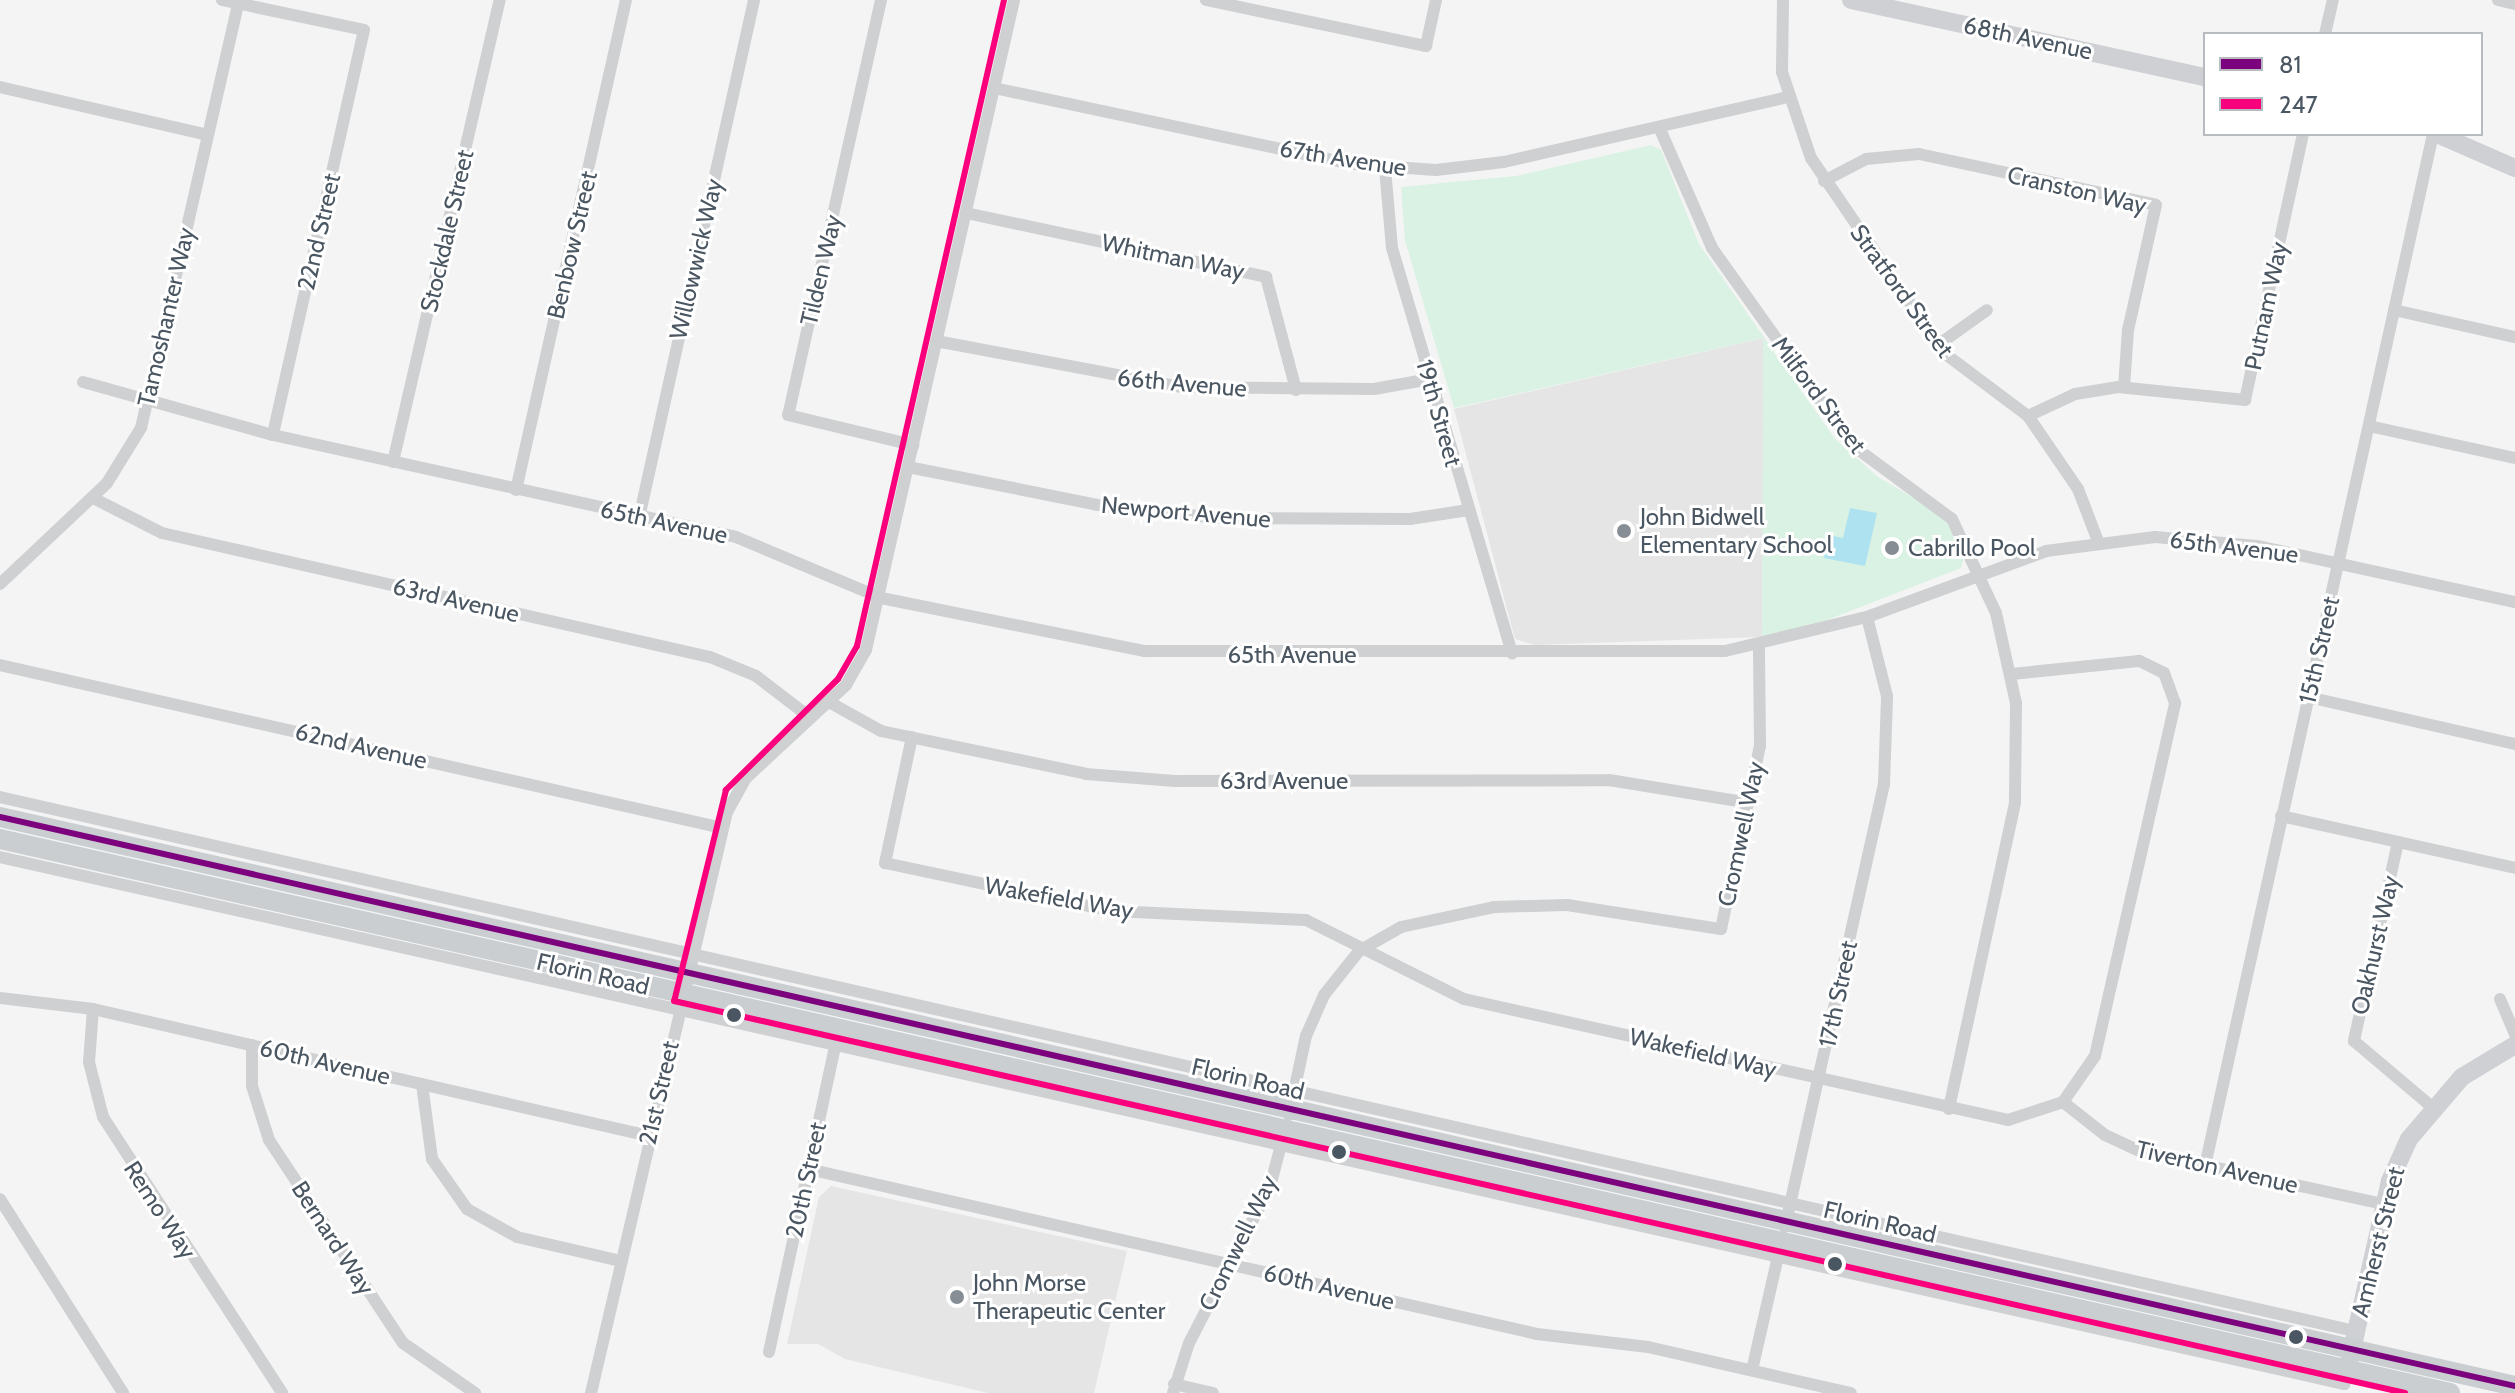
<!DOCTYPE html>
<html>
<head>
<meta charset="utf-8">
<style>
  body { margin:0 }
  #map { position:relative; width:2515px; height:1393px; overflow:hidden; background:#f4f4f4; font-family:Cabin,sans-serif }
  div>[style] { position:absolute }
  .education>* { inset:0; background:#e6e5e6 }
  .green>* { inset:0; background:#d9f2e3 }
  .water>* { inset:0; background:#aee2f0 }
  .street>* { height:12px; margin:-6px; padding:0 6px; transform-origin:6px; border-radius:6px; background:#ced0d2 }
  .secondary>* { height:18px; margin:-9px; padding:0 9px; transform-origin:9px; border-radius:9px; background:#ced0d4 }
  .primary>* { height:20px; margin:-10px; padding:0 10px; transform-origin:10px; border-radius:10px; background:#caced1 }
  .bus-1>* { height:6px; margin:-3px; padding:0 3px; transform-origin:3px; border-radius:3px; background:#7c027e }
  .bus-2>* { height:6px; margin:-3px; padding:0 3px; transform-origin:3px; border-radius:3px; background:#fa007d }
  .dots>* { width:22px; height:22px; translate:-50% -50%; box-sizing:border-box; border:4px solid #fff; border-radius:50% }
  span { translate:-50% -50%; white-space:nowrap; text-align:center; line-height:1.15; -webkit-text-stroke:6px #fff; paint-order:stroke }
  .street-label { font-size:24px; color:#4a5661 }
  .poi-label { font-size:24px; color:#4a5661 }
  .left { translate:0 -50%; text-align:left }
  .legend { position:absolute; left:2203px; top:32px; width:280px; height:104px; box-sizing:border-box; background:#fff; border:2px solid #b7bbc0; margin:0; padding:10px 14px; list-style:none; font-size:24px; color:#4a5661 }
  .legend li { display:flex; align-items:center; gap:16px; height:40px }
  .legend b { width:40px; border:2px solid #b7bbc0 }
</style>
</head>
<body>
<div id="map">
  <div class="education">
    <i style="clip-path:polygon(1764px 338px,1762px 637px,1535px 645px,1515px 639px,1454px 409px)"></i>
    <i style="clip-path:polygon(831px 1186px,1127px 1251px,1094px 1393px,988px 1393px,845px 1359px,818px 1344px,787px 1344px,819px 1197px)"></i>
  </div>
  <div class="green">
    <i style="clip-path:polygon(1651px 145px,1661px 150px,1699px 244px,1835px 439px,1878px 477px,1941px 514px,1965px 554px,1961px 568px,1827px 620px,1762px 637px,1763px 338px,1454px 408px,1405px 240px,1401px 187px,1516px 176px)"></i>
  </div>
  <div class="water">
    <i style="clip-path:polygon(1850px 508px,1877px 513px,1865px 566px,1824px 558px,1829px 535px,1843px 538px)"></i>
  </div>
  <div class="street">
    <i style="left:222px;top:0;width:145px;rotate:11.9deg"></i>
    <i style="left:364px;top:30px;width:415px;rotate:102.7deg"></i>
    <i style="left:881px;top:0;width:425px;rotate:102.6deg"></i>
    <i style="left:788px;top:415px;width:129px;rotate:13.5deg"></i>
    <i style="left:1206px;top:0;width:225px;rotate:11.8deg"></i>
    <i style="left:1426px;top:46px;width:47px;rotate:-77.7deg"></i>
    <i style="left:1783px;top:0;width:72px;rotate:90.8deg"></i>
    <i style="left:1782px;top:72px;width:91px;rotate:71.4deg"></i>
    <i style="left:1811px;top:158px;width:236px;rotate:55.7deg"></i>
    <i style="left:1944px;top:353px;width:105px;rotate:36.9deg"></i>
    <i style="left:2028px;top:416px;width:88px;rotate:55.6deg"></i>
    <i style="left:2078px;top:489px;width:56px;rotate:69deg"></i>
    <i style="left:2498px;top:0;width:17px;rotate:13deg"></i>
    <i style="left:2325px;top:34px;width:35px;rotate:-77deg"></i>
    <i style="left:0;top:87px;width:213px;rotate:13deg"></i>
    <i style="left:994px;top:88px;width:366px;rotate:12deg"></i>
    <i style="left:1352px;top:164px;width:84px;rotate:4.1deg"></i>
    <i style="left:1436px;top:170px;width:68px;rotate:-6.7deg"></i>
    <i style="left:1504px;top:162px;width:290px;rotate:-12.9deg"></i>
    <i style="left:1659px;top:127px;width:132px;rotate:66.3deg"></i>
    <i style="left:1712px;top:248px;width:242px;rotate:54.6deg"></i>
    <i style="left:1852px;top:445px;width:124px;rotate:36.5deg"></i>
    <i style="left:1952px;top:519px;width:104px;rotate:64.9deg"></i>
    <i style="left:1996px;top:613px;width:92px;rotate:77.5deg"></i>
    <i style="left:2016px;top:703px;width:100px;rotate:90.6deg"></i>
    <i style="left:2015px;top:803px;width:313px;rotate:102.2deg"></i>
    <i style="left:1385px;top:168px;width:80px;rotate:85deg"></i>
    <i style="left:1392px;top:248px;width:423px;rotate:73.5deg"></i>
    <i style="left:1824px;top:181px;width:47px;rotate:-27.6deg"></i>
    <i style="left:1866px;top:159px;width:53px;rotate:-5.4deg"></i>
    <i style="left:1919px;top:154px;width:242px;rotate:12.1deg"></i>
    <i style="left:2156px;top:205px;width:128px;rotate:102.6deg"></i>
    <i style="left:2128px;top:330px;width:57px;rotate:94deg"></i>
    <i style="left:966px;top:213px;width:307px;rotate:12deg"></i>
    <i style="left:1266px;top:277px;width:117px;rotate:75.1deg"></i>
    <i style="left:2394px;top:310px;width:124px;rotate:12.6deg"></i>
    <i style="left:936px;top:341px;width:249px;rotate:10.6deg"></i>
    <i style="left:1181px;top:387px;width:193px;rotate:0.6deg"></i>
    <i style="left:1374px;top:389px;width:57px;rotate:-10.1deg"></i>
    <i style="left:1938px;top:345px;width:60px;rotate:-35.5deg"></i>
    <i style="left:83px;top:382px;width:197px;rotate:15.6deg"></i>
    <i style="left:273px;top:435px;width:474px;rotate:12.4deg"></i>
    <i style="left:736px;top:537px;width:157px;rotate:22.8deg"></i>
    <i style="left:881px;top:598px;width:269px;rotate:11.4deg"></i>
    <i style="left:1145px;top:651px;width:580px"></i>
    <i style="left:1725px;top:651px;width:146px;rotate:-13.5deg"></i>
    <i style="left:1867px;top:617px;width:191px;rotate:-20.2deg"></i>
    <i style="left:2046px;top:551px;width:110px;rotate:-7.3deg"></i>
    <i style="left:2155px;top:537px;width:103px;rotate:5deg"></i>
    <i style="left:2258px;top:546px;width:263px;rotate:12.3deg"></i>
    <i style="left:2028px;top:416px;width:52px;rotate:-25.1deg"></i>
    <i style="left:2075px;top:394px;width:44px;rotate:-9.2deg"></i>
    <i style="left:2118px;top:387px;width:128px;rotate:5.8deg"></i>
    <i style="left:2245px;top:400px;width:272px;rotate:-77.7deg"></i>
    <i style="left:2369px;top:426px;width:149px;rotate:12.4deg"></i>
    <i style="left:393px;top:462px;width:474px;rotate:-77deg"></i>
    <i style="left:908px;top:467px;width:194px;rotate:11.3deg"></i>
    <i style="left:1098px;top:505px;width:121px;rotate:6.2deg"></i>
    <i style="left:1218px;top:518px;width:192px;rotate:0.3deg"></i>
    <i style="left:1410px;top:519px;width:59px;rotate:-8.8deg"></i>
    <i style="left:516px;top:490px;width:502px;rotate:-77.35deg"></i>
    <i style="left:93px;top:498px;width:77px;rotate:26.9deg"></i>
    <i style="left:162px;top:533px;width:562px;rotate:12.75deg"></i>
    <i style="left:710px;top:657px;width:50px;rotate:22.4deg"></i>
    <i style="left:756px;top:676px;width:69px;rotate:37.4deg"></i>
    <i style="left:639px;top:518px;width:531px;rotate:-77.48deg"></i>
    <i style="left:0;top:584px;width:147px;rotate:-43.3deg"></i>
    <i style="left:107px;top:483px;width:65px;rotate:-58.3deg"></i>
    <i style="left:141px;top:428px;width:439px;rotate:-77.1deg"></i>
    <i style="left:0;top:665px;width:740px;rotate:12.72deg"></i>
    <i style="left:2308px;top:697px;width:212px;rotate:12.8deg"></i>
    <i style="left:829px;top:702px;width:60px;rotate:29.1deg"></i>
    <i style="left:881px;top:731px;width:209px;rotate:11.8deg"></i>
    <i style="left:1086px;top:774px;width:89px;rotate:4.5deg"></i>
    <i style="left:1175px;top:781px;width:434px;rotate:-0.1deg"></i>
    <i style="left:1609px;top:780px;width:142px;rotate:9.3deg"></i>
    <i style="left:912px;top:737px;width:129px;rotate:102.1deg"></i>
    <i style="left:885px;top:863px;width:233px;rotate:11.9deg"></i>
    <i style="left:1113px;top:911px;width:193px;rotate:2.7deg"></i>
    <i style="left:1306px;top:920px;width:177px;rotate:26.6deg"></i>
    <i style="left:1464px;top:999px;width:557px;rotate:12.54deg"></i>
    <i style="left:2008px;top:1120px;width:58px;rotate:-18.1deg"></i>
    <i style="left:2063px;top:1102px;width:56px;rotate:-55.2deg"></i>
    <i style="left:2095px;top:1056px;width:362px;rotate:-77.2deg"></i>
    <i style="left:2175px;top:703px;width:32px;rotate:-110deg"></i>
    <i style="left:2164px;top:673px;width:28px;rotate:-154deg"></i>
    <i style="left:2139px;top:661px;width:128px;rotate:174.2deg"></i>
    <i style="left:0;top:797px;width:2415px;rotate:12.78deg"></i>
    <i style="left:2281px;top:816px;width:240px;rotate:12.5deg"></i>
    <i style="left:2398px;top:842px;width:204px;rotate:102.5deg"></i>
    <i style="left:2354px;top:1041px;width:102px;rotate:40.2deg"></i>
    <i style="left:0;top:857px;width:2403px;rotate:12.67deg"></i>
    <i style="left:0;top:998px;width:94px;rotate:6.7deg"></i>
    <i style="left:93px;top:1009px;width:570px;rotate:12.87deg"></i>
    <i style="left:2500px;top:999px;width:38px;rotate:67deg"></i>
    <i style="left:93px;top:1009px;width:53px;rotate:94.3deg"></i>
    <i style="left:89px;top:1062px;width:57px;rotate:75.7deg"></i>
    <i style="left:103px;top:1117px;width:329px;rotate:57deg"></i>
    <i style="left:252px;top:1045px;width:41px;rotate:90deg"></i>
    <i style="left:252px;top:1086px;width:57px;rotate:72.5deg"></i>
    <i style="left:269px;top:1140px;width:243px;rotate:56.6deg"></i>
    <i style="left:403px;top:1343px;width:88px;rotate:34.8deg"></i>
    <i style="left:422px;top:1084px;width:76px;rotate:82.4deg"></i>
    <i style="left:432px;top:1159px;width:61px;rotate:55deg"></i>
    <i style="left:467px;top:1209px;width:57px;rotate:29.2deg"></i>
    <i style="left:517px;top:1237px;width:107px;rotate:13deg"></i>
    <i style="left:2063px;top:1102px;width:53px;rotate:38.2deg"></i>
    <i style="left:2105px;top:1135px;width:38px;rotate:25deg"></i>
    <i style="left:2140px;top:1151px;width:250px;rotate:12.3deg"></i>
    <i style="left:1289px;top:1115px;width:81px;rotate:-77.9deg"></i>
    <i style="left:1306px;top:1036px;width:45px;rotate:-66.3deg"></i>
    <i style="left:1324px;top:995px;width:56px;rotate:-51.5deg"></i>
    <i style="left:1359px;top:951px;width:48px;rotate:-29.7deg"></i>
    <i style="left:1401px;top:927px;width:95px;rotate:-12.1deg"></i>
    <i style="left:1494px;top:907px;width:73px;rotate:-1.6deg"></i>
    <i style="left:1567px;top:905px;width:156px;rotate:8.9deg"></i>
    <i style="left:1721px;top:929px;width:187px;rotate:-78deg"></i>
    <i style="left:1760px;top:746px;width:99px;rotate:-90.6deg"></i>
    <i style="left:2205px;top:1166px;width:1057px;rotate:-77.54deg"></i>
    <i style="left:808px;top:1169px;width:747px;rotate:12.75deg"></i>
    <i style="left:1537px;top:1334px;width:112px;rotate:6.7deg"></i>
    <i style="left:1648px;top:1347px;width:208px;rotate:12.8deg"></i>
    <i style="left:0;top:1199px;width:230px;rotate:57.6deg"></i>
    <i style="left:1785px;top:1227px;width:454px;rotate:-77.4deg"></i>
    <i style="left:1884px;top:784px;width:88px;rotate:-88deg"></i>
    <i style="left:1887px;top:696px;width:81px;rotate:-104.2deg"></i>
    <i style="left:769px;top:1352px;width:321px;rotate:-77.8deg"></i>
    <i style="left:1752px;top:1370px;width:121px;rotate:-77.1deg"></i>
    <i style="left:1174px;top:1384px;width:40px;rotate:13deg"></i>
    <i style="left:591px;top:1393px;width:597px;rotate:-76.83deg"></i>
    <i style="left:727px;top:812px;width:38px;rotate:-61deg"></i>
    <i style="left:745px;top:779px;width:138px;rotate:-42.9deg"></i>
    <i style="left:846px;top:685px;width:40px;rotate:-60.3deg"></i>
    <i style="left:866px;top:650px;width:667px;rotate:-77.17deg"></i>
    <i style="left:1173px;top:1393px;width:52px;rotate:-72.3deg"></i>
    <i style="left:1189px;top:1343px;width:176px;rotate:-62.6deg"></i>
    <i style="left:1270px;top:1187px;width:48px;rotate:-75.4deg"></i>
  </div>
  <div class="secondary">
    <i style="left:1851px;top:0;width:362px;rotate:12.3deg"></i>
    <i style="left:2437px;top:134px;width:85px;rotate:23.6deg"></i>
    <i style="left:2349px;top:1363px;width:187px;rotate:-77.3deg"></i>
    <i style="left:2390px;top:1181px;width:46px;rotate:-65.7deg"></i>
    <i style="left:2409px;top:1139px;width:82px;rotate:-49.5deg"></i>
    <i style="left:2462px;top:1077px;width:62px;rotate:-31.1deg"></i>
  </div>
  <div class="primary">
    <i style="left:0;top:817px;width:2579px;rotate:12.75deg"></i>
    <i style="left:0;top:839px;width:2512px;rotate:12.74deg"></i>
  </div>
  <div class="bus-1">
    <i style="left:0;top:817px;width:2579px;rotate:12.75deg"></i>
  </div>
  <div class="bus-2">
    <i style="left:1004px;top:0;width:663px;rotate:102.82deg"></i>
    <i style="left:857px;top:646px;width:38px;rotate:120deg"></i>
    <i style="left:838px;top:679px;width:158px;rotate:135.3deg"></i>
    <i style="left:726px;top:790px;width:217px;rotate:103.8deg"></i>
    <i style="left:674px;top:1001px;width:1775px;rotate:12.76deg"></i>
  </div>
  <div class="dots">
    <i style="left:1624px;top:531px;background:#868d94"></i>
    <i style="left:1892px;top:548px;background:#868d94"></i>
    <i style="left:734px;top:1015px;background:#4a5661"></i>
    <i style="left:1339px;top:1152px;background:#4a5661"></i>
    <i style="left:1835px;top:1264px;background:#4a5661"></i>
    <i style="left:957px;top:1297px;background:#868d94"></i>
    <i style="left:2296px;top:1337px;background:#4a5661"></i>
  </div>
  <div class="street-label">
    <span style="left:2028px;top:38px;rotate:12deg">68th Avenue</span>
    <span style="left:1343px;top:158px;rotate:9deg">67th Avenue</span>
    <span style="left:2077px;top:190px;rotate:13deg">Cranston Way</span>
    <span style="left:447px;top:231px;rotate:-77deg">Stockdale Street</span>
    <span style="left:319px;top:232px;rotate:-77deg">22nd Street</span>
    <span style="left:572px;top:245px;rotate:-77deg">Benbow Street</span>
    <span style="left:1173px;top:257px;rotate:12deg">Whitman Way</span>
    <span style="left:696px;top:259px;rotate:-77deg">Willowwick Way</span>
    <span style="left:821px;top:270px;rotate:-77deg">Tilden Way</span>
    <span style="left:1902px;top:291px;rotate:54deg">Stratford Street</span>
    <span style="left:2266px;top:306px;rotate:-78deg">Putnam Way</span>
    <span style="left:166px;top:317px;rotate:-77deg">Tamoshanter Way</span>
    <span style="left:1182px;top:383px;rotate:5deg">66th Avenue</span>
    <span style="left:1819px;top:395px;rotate:53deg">Milford Street</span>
    <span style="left:1439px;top:413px;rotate:74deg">19th Street</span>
    <span style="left:1186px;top:512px;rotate:5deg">Newport Avenue</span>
    <span style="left:664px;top:522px;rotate:12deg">65th Avenue</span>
    <span style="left:2234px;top:547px;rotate:7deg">65th Avenue</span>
    <span style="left:456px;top:600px;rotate:13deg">63rd Avenue</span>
    <span style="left:2319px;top:650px;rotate:-77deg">15th Street</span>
    <span style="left:1292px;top:655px">65th Avenue</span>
    <span style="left:361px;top:746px;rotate:13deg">62nd Avenue</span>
    <span style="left:1284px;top:781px">63rd Avenue</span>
    <span style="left:1741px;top:834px;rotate:-78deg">Cromwell Way</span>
    <span style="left:1059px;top:898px;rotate:10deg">Wakefield Way</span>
    <span style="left:2375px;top:945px;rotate:-77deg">Oakhurst Way</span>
    <span style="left:593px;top:974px;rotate:13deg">Florin Road</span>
    <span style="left:1838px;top:994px;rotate:-78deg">17th Street</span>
    <span style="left:1703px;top:1053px;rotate:13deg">Wakefield Way</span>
    <span style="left:325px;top:1062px;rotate:13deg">60th Avenue</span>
    <span style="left:1248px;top:1079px;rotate:13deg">Florin Road</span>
    <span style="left:659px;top:1093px;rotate:-77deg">21st Street</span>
    <span style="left:2217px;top:1167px;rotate:13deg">Tiverton Avenue</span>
    <span style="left:806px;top:1180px;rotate:-78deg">20th Street</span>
    <span style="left:160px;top:1210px;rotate:57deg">Remo Way</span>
    <span style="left:1880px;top:1222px;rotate:13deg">Florin Road</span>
    <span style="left:333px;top:1238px;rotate:57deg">Bernard Way</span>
    <span style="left:2378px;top:1242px;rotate:-76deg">Amherst Street</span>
    <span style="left:1238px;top:1243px;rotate:-64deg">Cromwell Way</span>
    <span style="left:1329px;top:1287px;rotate:13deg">60th Avenue</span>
  </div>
  <div class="poi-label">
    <span class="left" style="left:1640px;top:531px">John Bidwell<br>Elementary School</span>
    <span class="left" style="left:1908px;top:548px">Cabrillo Pool</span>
    <span class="left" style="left:973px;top:1297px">John Morse<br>Therapeutic Center</span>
  </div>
  <ul class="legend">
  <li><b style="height:10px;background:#7c027e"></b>81</li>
  <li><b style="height:10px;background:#fa007d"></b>247</li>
  </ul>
</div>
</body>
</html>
